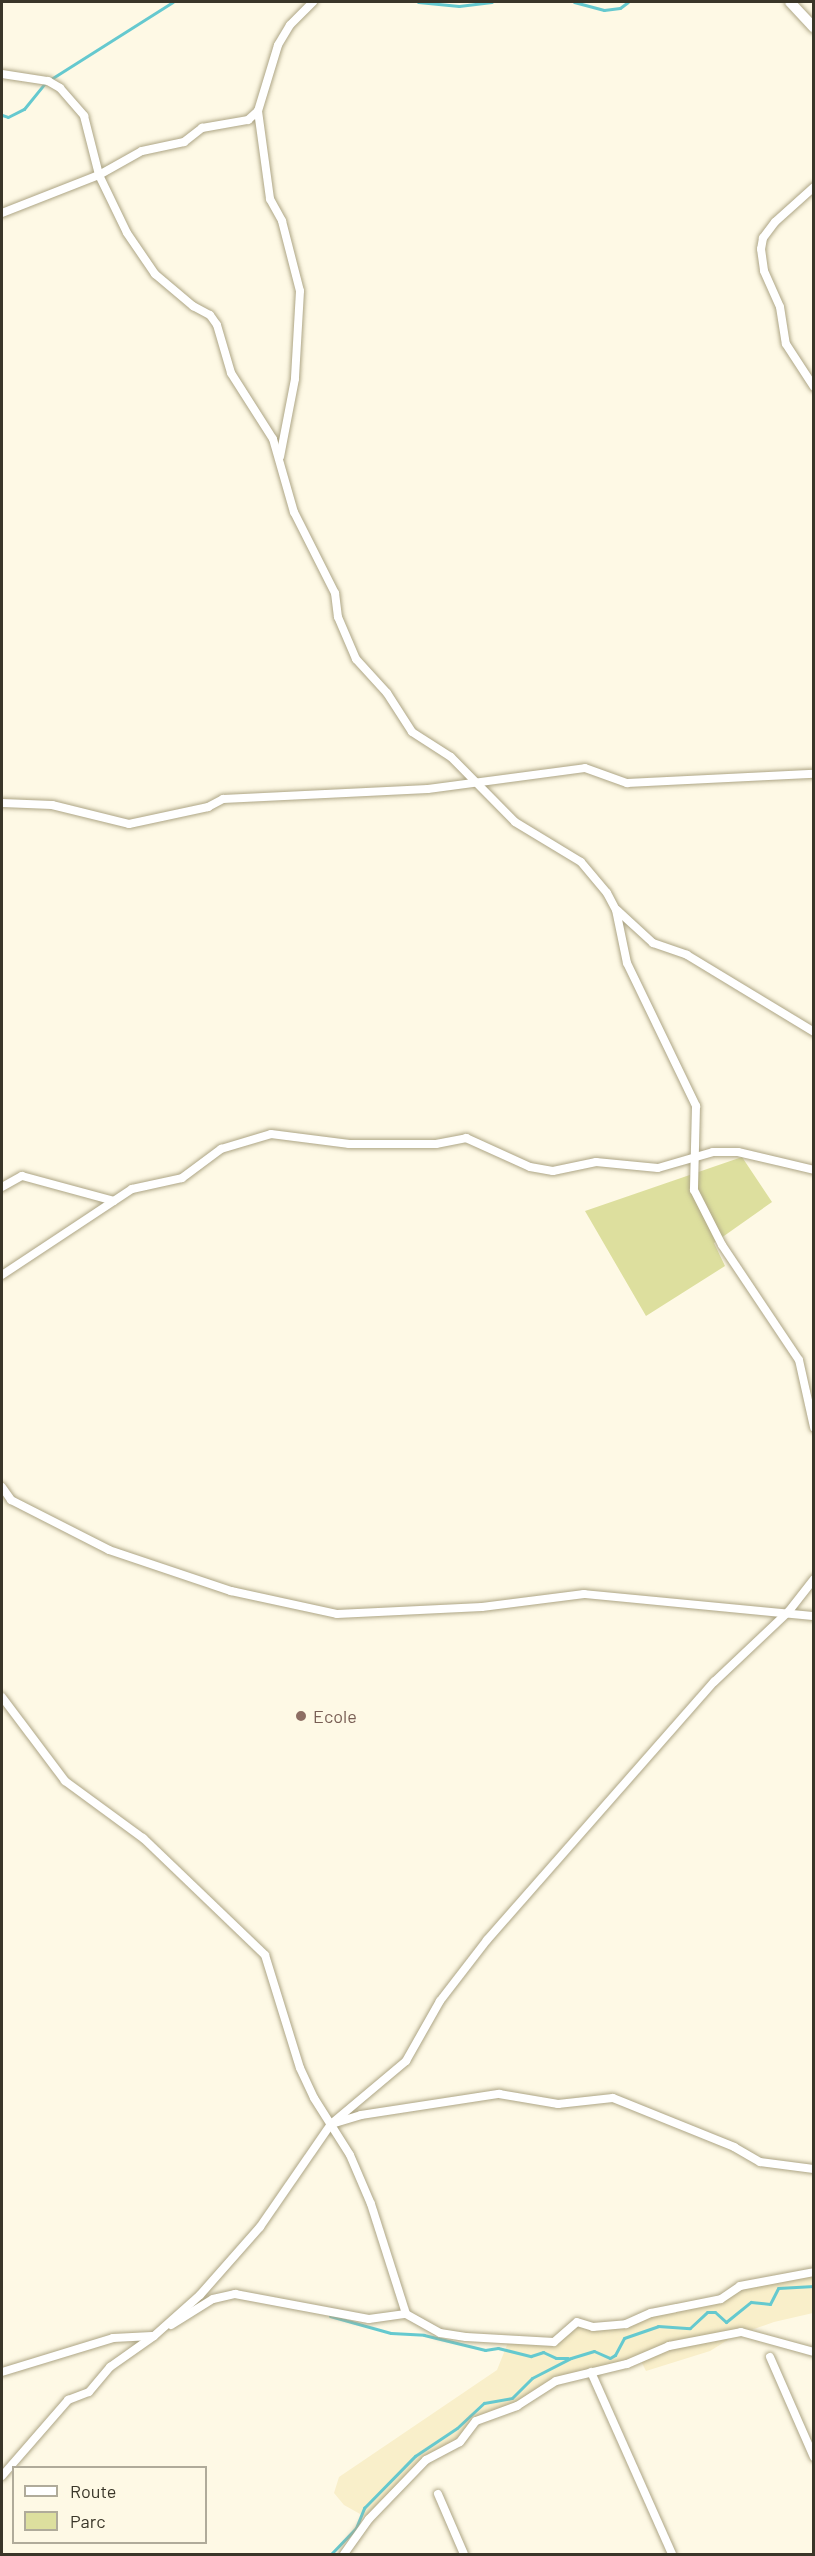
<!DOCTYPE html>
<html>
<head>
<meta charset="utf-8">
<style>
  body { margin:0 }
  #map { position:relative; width:815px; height:2556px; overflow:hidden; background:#fef9e5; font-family:Barlow,sans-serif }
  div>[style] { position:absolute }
  .green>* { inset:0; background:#dddf9e }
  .sand>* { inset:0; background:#f9efca }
  .stream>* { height:3px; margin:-1.5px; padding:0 1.5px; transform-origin:1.5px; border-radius:1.5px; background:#65c9cf }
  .roads { filter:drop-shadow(0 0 2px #ada585) drop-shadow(0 0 2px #ada585) }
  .street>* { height:8px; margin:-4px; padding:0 4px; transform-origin:4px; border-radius:4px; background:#fff }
  .secondary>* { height:10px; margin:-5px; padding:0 5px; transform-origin:5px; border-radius:5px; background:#fff }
  .dots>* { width:16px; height:16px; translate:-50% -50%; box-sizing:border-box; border:3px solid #fef9e5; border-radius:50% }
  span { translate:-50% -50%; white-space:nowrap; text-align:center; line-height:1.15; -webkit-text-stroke:6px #fef9e5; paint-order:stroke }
  .education-label { font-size:18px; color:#785e54 }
  .left { translate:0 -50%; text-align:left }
  .frame { position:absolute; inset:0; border:3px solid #3a3629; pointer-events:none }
  .legend { position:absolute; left:12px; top:2466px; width:195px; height:78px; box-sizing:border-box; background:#fef9e5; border:2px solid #b0ab9a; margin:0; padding:8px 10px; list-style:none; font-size:18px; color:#3a3629 }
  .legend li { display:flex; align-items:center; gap:12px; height:30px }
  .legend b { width:30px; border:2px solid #b0ab9a }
</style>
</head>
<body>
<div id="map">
  <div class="green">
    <i style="clip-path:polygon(742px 1157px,772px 1202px,714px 1243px,725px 1266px,646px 1316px,585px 1211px)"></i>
  </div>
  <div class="sand">
    <i style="clip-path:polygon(813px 2272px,813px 2313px,774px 2322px,734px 2336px,710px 2351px,646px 2371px,640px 2359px,556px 2381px,517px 2406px,486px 2416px,460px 2442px,426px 2460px,369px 2519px,344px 2505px,334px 2493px,339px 2477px,497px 2370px,509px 2340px,554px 2342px,571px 2324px,610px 2327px,721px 2299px,740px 2286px)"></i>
  </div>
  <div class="stream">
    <i style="left:418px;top:2px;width:41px;rotate:5.6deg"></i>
    <i style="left:459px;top:6px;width:33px;rotate:-7deg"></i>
    <i style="left:574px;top:2px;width:31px;rotate:15deg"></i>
    <i style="left:604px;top:10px;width:16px;rotate:-7deg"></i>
    <i style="left:620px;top:8px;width:10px;rotate:-37deg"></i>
    <i style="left:51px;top:79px;width:144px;rotate:-32.3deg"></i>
    <i style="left:2px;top:115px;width:6px;rotate:18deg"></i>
    <i style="left:8px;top:117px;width:18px;rotate:-27deg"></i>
    <i style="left:24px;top:109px;width:33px;rotate:-51deg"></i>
    <i style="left:330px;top:2316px;width:63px;rotate:15.6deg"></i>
    <i style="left:391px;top:2333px;width:33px;rotate:3deg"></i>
    <i style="left:424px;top:2335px;width:63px;rotate:13.8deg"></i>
    <i style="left:485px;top:2350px;width:13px;rotate:-9deg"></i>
    <i style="left:498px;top:2348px;width:34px;rotate:14deg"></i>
    <i style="left:531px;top:2356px;width:13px;rotate:-18deg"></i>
    <i style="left:543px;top:2352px;width:14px;rotate:25deg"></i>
    <i style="left:556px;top:2358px;width:12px"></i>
    <i style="left:331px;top:2554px;width:36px;rotate:-46deg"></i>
    <i style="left:356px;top:2528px;width:22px;rotate:-68deg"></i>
    <i style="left:364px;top:2508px;width:73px;rotate:-45.6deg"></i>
    <i style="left:415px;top:2456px;width:50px;rotate:-33.7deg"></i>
    <i style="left:457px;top:2428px;width:37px;rotate:-43deg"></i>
    <i style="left:484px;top:2403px;width:28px;rotate:-10deg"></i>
    <i style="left:512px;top:2398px;width:28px;rotate:-45deg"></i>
    <i style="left:532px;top:2378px;width:44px;rotate:-27.1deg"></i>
    <i style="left:571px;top:2358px;width:24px;rotate:-17deg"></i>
    <i style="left:594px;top:2351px;width:17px;rotate:24deg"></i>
    <i style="left:610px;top:2358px;width:6px;rotate:-31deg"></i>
    <i style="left:615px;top:2355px;width:19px;rotate:-62deg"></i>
    <i style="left:624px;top:2338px;width:36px;rotate:-19deg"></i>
    <i style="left:658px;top:2326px;width:32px;rotate:4deg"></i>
    <i style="left:690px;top:2328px;width:23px;rotate:-43deg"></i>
    <i style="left:707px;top:2312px;width:8px"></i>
    <i style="left:715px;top:2312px;width:15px;rotate:42deg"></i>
    <i style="left:726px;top:2322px;width:32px;rotate:-39deg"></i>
    <i style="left:751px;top:2302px;width:19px;rotate:6deg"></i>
    <i style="left:770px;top:2304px;width:18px;rotate:-63deg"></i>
    <i style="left:778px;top:2288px;width:36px;rotate:-3deg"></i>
  </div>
  <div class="roads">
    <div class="street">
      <i style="left:2px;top:74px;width:47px;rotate:8.7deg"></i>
      <i style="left:48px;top:81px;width:14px;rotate:30deg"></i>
      <i style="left:60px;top:88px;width:37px;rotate:49deg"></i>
      <i style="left:84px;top:116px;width:61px;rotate:75.7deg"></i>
      <i style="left:99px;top:175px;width:64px;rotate:64.2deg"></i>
      <i style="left:127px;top:233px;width:50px;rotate:55.7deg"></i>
      <i style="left:155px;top:274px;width:50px;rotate:40.1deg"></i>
      <i style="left:193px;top:306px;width:19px;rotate:28deg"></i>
      <i style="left:210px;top:315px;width:12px;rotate:55deg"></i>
      <i style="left:217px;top:325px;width:50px;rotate:73.7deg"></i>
      <i style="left:231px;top:373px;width:78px;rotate:57.5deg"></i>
      <i style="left:273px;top:439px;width:76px;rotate:74deg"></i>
      <i style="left:294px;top:512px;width:91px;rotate:63.2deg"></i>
      <i style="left:335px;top:593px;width:24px;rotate:83deg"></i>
      <i style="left:338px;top:617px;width:46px;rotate:66.8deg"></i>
      <i style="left:356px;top:659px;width:46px;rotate:47.6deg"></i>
      <i style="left:387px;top:693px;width:46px;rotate:57.3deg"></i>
      <i style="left:412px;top:732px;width:46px;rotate:32.7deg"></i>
      <i style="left:451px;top:757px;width:91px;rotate:45.4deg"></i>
      <i style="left:515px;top:822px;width:77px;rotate:31.2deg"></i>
      <i style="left:581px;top:862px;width:40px;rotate:50deg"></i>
      <i style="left:607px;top:893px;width:19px;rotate:62deg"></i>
      <i style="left:616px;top:910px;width:54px;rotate:78.3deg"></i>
      <i style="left:627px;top:963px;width:159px;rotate:64.2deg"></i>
      <i style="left:696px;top:1106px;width:84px;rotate:91.4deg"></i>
      <i style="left:694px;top:1190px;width:62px;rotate:63deg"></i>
      <i style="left:722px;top:1245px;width:138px;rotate:56.2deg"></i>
      <i style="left:799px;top:1360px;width:69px;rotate:77.4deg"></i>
      <i style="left:258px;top:111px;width:89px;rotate:82.2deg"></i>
      <i style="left:270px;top:199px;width:25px;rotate:61deg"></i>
      <i style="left:282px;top:221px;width:72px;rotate:75.6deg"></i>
      <i style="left:300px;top:291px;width:88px;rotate:93.3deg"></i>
      <i style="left:295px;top:379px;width:79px;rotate:100.9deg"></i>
      <i style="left:814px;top:187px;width:52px;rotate:138.1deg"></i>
      <i style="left:775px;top:222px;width:20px;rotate:127deg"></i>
      <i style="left:763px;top:238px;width:11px;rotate:100deg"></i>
      <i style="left:761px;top:249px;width:22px;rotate:82deg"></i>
      <i style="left:764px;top:271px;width:39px;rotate:66deg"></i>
      <i style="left:780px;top:307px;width:37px;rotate:81deg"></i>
      <i style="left:786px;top:344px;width:51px;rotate:56.9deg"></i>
      <i style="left:2px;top:213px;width:104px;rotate:-21.4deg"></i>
      <i style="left:99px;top:175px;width:49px;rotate:-29.2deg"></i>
      <i style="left:142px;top:151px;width:43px;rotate:-12.1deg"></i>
      <i style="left:184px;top:142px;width:23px;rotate:-38deg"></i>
      <i style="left:202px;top:128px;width:47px;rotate:-9.9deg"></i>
      <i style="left:248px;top:120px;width:13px;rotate:-42deg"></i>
      <i style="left:258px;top:111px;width:69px;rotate:-73.1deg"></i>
      <i style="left:278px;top:45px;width:23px;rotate:-59deg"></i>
      <i style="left:290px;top:25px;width:33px;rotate:-45deg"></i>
      <i style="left:2px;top:803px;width:50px;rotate:2.3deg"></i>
      <i style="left:52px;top:805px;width:79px;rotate:13.9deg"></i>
      <i style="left:129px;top:824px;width:81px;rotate:-12.1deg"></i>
      <i style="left:208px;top:807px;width:17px;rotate:-28deg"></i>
      <i style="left:223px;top:799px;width:205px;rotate:-2.8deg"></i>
      <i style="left:428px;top:789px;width:158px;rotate:-7.6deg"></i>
      <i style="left:585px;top:768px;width:45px;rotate:19.7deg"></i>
      <i style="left:627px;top:783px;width:187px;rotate:-2.8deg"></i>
      <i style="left:617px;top:910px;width:49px;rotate:42.5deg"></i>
      <i style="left:653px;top:943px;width:36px;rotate:19deg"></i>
      <i style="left:687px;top:955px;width:149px;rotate:31.2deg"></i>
      <i style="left:2px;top:1187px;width:23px;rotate:-29deg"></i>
      <i style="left:22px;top:1176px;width:95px;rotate:15.2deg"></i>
      <i style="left:2px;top:1275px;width:156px;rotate:-33.5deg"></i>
      <i style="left:132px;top:1189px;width:51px;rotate:-12.4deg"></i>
      <i style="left:182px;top:1178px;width:49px;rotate:-36.6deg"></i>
      <i style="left:221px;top:1149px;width:52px;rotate:-16.7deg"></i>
      <i style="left:271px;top:1134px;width:79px;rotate:7.3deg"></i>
      <i style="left:349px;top:1144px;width:87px"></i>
      <i style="left:436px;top:1144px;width:31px;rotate:-11deg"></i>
      <i style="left:466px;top:1138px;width:70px;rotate:24.4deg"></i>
      <i style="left:530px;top:1167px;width:23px;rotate:10deg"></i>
      <i style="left:553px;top:1171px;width:44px;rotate:-11.8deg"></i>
      <i style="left:596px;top:1162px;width:62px;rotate:5.5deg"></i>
      <i style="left:658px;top:1168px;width:57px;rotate:-16.2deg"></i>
      <i style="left:713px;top:1152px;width:25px"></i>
      <i style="left:738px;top:1152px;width:78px;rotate:13.3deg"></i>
      <i style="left:2px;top:1487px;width:16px;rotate:55deg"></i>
      <i style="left:11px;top:1500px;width:110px;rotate:27deg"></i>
      <i style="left:109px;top:1550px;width:129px;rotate:18.6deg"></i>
      <i style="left:231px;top:1591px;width:108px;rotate:12.2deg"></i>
      <i style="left:337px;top:1614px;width:145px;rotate:-2.8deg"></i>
      <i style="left:482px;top:1607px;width:103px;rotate:-7.3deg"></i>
      <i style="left:584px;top:1594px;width:231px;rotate:5.5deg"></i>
      <i style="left:2px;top:1697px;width:105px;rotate:53.1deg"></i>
      <i style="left:65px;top:1781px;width:97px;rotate:36.2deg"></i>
      <i style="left:143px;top:1838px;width:169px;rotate:43.8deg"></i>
      <i style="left:265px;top:1955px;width:118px;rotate:72.8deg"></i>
      <i style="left:300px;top:2068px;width:33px;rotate:65deg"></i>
      <i style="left:314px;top:2098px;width:67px;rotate:57.7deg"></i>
      <i style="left:350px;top:2155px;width:53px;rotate:66.8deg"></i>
      <i style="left:371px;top:2204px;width:115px;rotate:72.3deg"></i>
      <i style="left:335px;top:2123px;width:27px;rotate:-17deg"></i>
      <i style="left:361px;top:2115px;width:140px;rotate:-8.7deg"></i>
      <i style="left:499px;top:2094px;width:60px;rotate:9.6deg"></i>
      <i style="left:558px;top:2104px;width:55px;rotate:-6.2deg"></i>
      <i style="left:613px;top:2098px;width:131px;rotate:22deg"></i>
      <i style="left:734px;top:2147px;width:30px;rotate:30deg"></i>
      <i style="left:760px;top:2162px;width:54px;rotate:7.4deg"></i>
      <i style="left:171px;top:2325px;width:49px;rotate:-31.8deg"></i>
      <i style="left:213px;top:2299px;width:23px;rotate:-13deg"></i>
      <i style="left:235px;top:2294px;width:136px;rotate:10.6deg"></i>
      <i style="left:369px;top:2319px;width:37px;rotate:-8deg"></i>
      <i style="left:406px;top:2314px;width:39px;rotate:29deg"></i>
      <i style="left:440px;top:2333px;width:26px;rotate:9deg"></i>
      <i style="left:466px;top:2337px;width:88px;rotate:3.3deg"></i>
      <i style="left:554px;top:2342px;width:30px;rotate:-41deg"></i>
      <i style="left:577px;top:2322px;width:17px;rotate:17deg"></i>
      <i style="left:593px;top:2327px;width:33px;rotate:-5deg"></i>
      <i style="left:626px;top:2324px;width:27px;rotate:-24deg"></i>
      <i style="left:651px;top:2313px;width:71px;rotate:-11.3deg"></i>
      <i style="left:721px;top:2299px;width:23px;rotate:-34deg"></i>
      <i style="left:740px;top:2286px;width:75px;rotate:-10.7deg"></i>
      <i style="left:770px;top:2357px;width:109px;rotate:66.3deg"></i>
      <i style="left:2px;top:2372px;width:116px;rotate:-17deg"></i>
      <i style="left:113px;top:2338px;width:39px;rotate:-3deg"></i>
      <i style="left:591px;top:2372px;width:199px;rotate:66deg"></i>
      <i style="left:2px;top:2476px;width:101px;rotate:-49deg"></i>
      <i style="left:68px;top:2400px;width:22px;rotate:-21deg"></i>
      <i style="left:89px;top:2392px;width:33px;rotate:-50deg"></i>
      <i style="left:110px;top:2367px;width:54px;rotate:-35.2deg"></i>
      <i style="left:154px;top:2336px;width:62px;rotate:-41.7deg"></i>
      <i style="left:200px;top:2295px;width:91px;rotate:-48.6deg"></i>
      <i style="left:260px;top:2227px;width:125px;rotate:-55.4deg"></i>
      <i style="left:331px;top:2124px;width:98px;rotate:-40deg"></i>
      <i style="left:406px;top:2061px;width:69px;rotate:-60.5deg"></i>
      <i style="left:440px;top:2001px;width:77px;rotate:-52.4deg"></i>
      <i style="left:487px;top:1940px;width:344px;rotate:-48.7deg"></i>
      <i style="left:714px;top:1682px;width:103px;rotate:-43.4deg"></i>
      <i style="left:789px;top:1611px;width:41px;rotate:-52deg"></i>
      <i style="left:438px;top:2494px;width:65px;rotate:66.6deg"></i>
      <i style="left:344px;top:2554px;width:43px;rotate:-54.5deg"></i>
      <i style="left:369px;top:2519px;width:82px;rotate:-46deg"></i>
      <i style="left:426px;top:2460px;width:38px;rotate:-28deg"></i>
      <i style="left:460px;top:2442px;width:26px;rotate:-53deg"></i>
      <i style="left:476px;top:2421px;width:44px;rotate:-20.1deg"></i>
      <i style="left:517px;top:2406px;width:46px;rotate:-32.7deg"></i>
      <i style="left:556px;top:2381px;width:73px;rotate:-13.5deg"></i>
      <i style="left:627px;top:2364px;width:46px;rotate:-23.2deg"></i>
      <i style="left:669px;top:2346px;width:73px;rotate:-11deg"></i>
      <i style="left:741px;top:2332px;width:76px;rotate:15.3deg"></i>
    </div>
    <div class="secondary">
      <i style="left:790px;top:2px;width:35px;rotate:47deg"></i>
    </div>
  </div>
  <div class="dots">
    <i style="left:301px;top:1716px;background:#8d6e63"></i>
  </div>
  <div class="education-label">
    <span class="left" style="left:313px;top:1716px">Ecole</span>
  </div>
  <div class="frame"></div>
  <ul class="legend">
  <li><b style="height:8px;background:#fff"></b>Route</li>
  <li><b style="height:16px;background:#dddf9e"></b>Parc</li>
  </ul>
</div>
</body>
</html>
